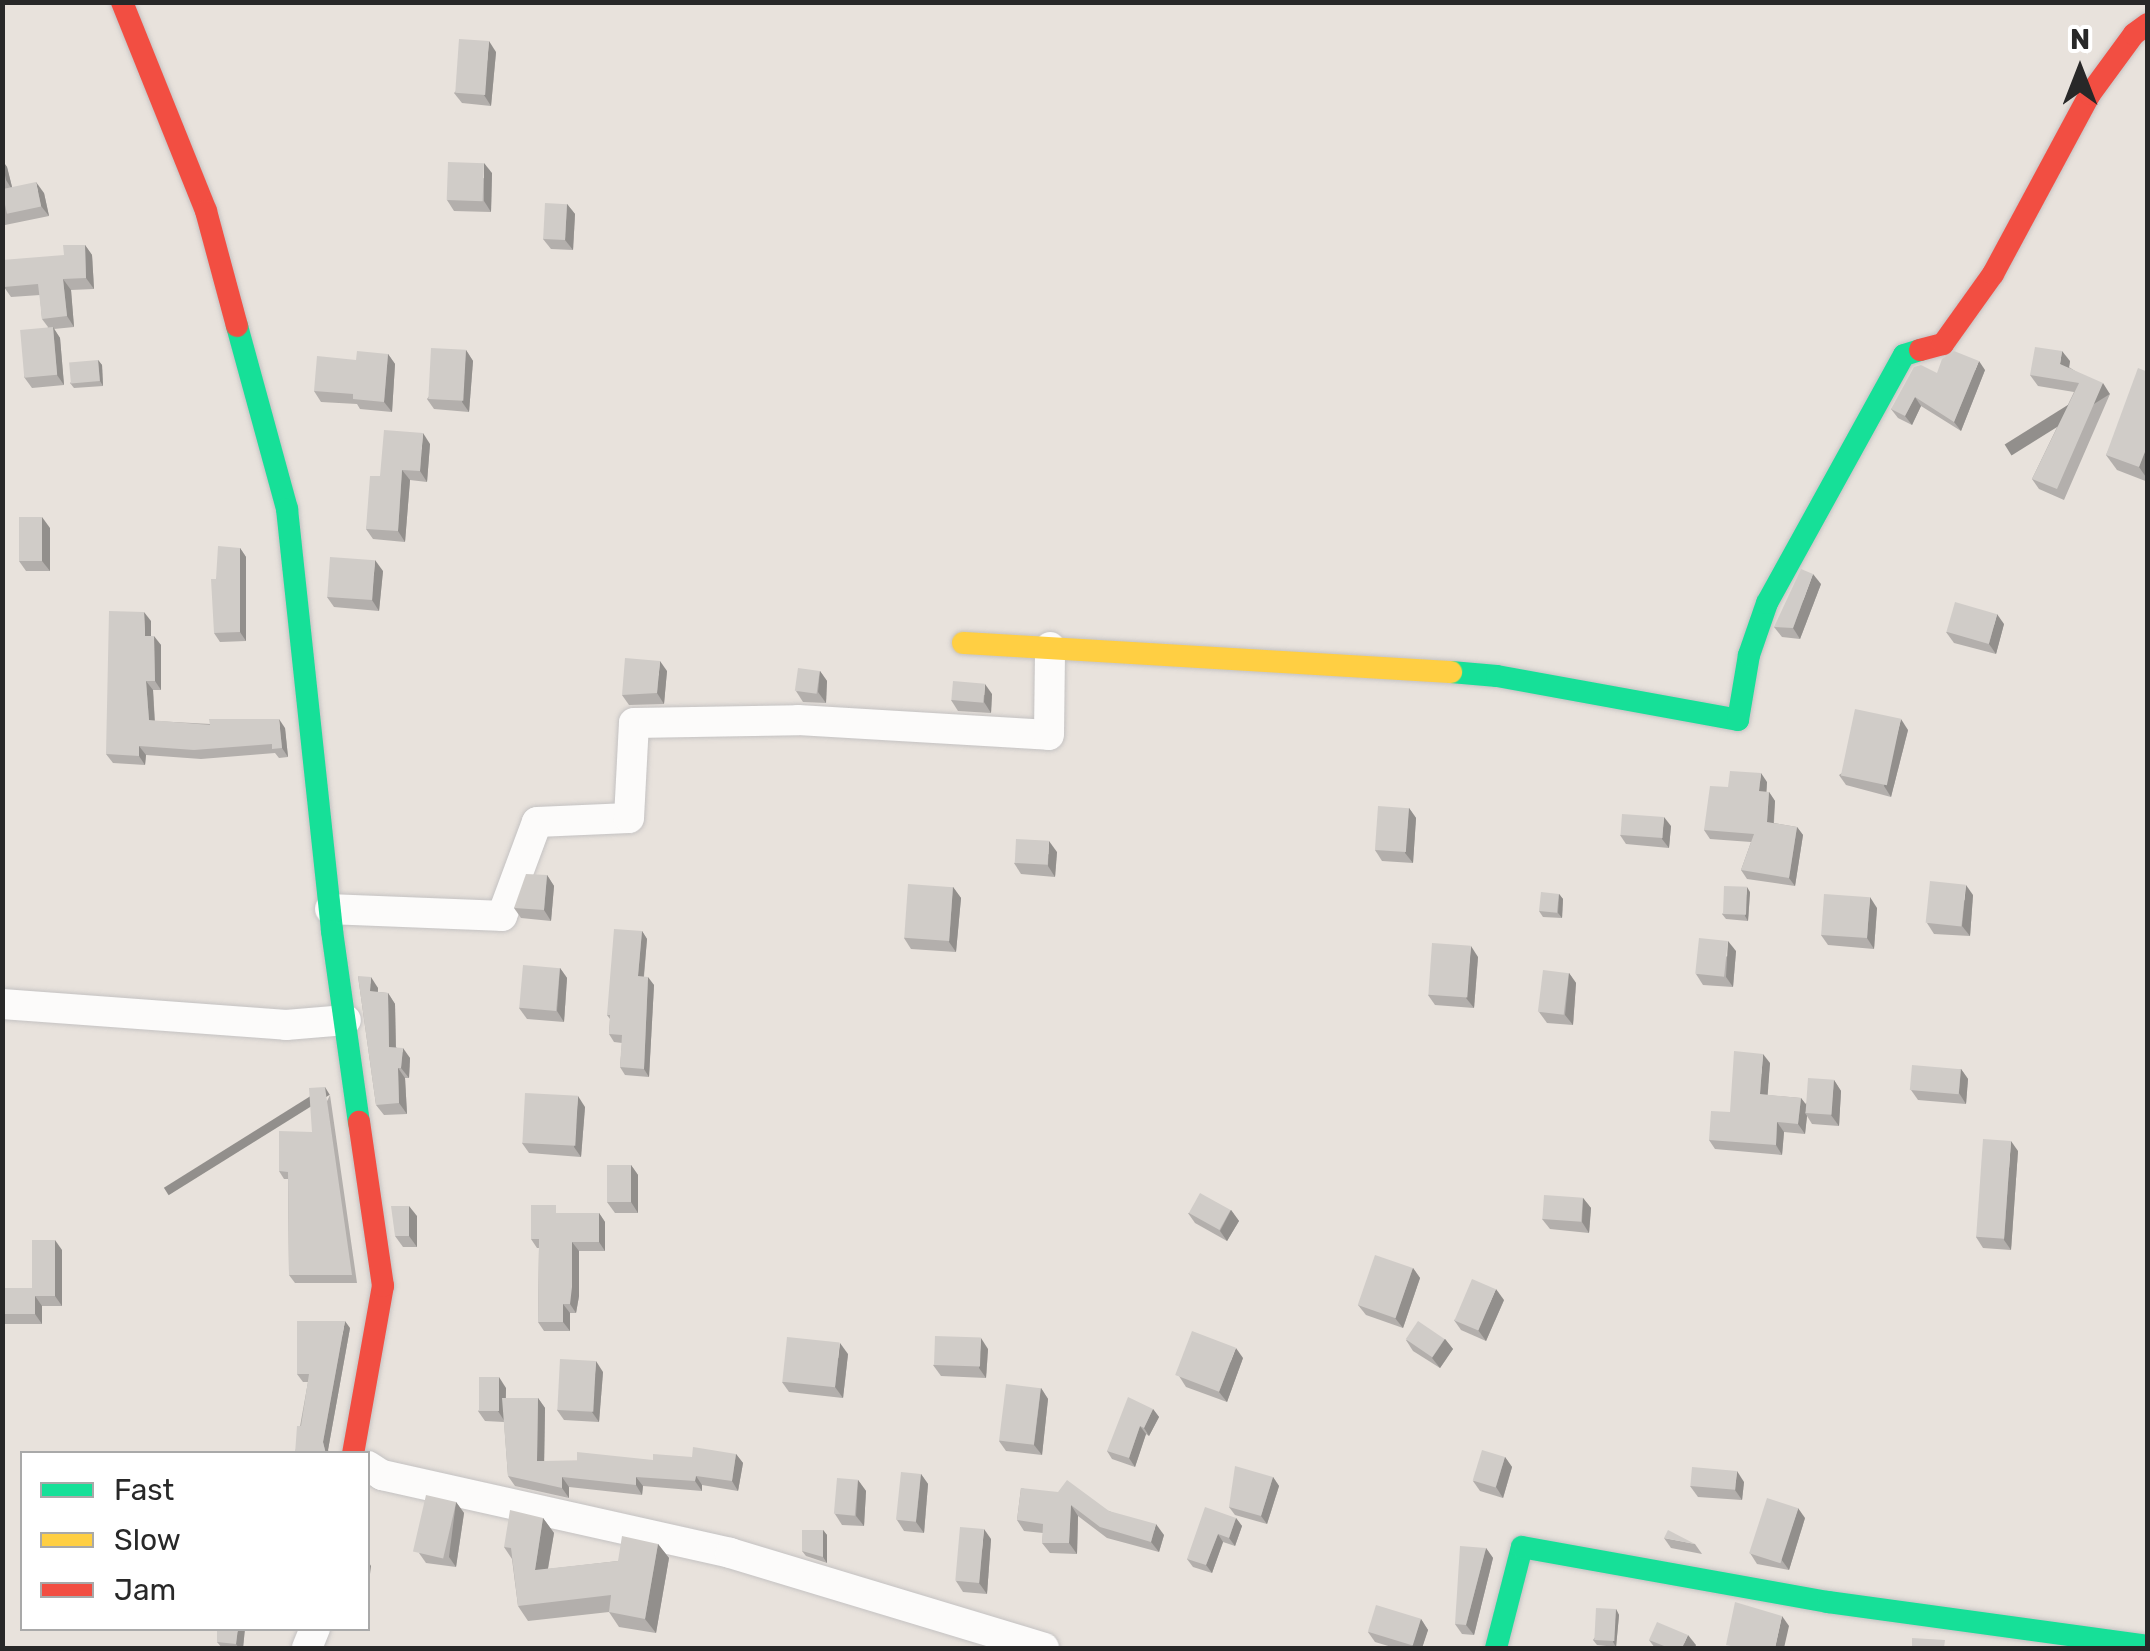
<!DOCTYPE html>
<html>
<head>
<meta charset="utf-8">
<style>
  body { margin:0 }
  #map { position:relative; width:2150px; height:1651px; overflow:hidden; background:#e8e2dc; font-family:Rubik,sans-serif }
  div>[style] { position:absolute }
  .roads { filter:drop-shadow(0 0 2px #c4c2c2) drop-shadow(0 0 2px #c4c2c2) }
  .street>* { height:30px; margin:-15px; padding:0 15px; transform-origin:15px; border-radius:15px; background:#fcfbfa }
  .fast>* { height:22px; margin:-11px; padding:0 11px; transform-origin:11px; border-radius:11px; background:#16e098 }
  .slow>* { height:22px; margin:-11px; padding:0 11px; transform-origin:11px; border-radius:11px; background:#ffcf43 }
  .jam>* { height:22px; margin:-11px; padding:0 11px; transform-origin:11px; border-radius:11px; background:#f24e42 }
  .wall>* { inset:0; background:#b3afac }
  .shaded-wall>* { inset:0; background:#928f8c; transform-origin:0 0 }
  .building>* { inset:0; background:#d0ccc8; transform-origin:0 0 }
  span { translate:-50% -50%; white-space:nowrap; text-align:center; line-height:1.15; -webkit-text-stroke:8px #fff; paint-order:stroke }
  .frame { position:absolute; inset:0; border:5px solid #282828; pointer-events:none }
  .legend { position:absolute; left:20px; top:1451px; width:350px; height:180px; box-sizing:border-box; background:#fff; border:2px solid #a9a9a9; margin:0; padding:12px 18px; list-style:none; font-size:30px; color:#282828 }
  .legend li { display:flex; align-items:center; gap:20px; height:50px }
  .legend b { width:50px; border:2px solid #a9a9a9 }
  .north { position:absolute; left:2030px; top:20px; width:100px; height:100px; -webkit-text-stroke:8px #fff; paint-order:stroke; rotate:0deg; font-size:28px; font-weight:700; line-height:40px; text-align:center; color:#282828 }
  .north::after { content:''; display:block; margin:auto; width:35px; height:45px; background:#282828; clip-path:polygon(50% 0,100% 100%,50% 72%,0 100%) }
</style>
</head>
<body>
<div id="map">
  <div class="roads">
    <div class="street">
      <i style="left:330px;top:909px;width:172px;rotate:2.3deg"></i>
      <i style="left:502px;top:916px;width:100px;rotate:-69.6deg"></i>
      <i style="left:537px;top:822px;width:92px;rotate:-2.5deg"></i>
      <i style="left:629px;top:818px;width:95px;rotate:-87deg"></i>
      <i style="left:634px;top:723px;width:164px;rotate:-1deg"></i>
      <i style="left:798px;top:720px;width:251px;rotate:3.4deg"></i>
      <i style="left:1049px;top:735px;width:88px;rotate:-89.3deg"></i>
      <i style="left:2px;top:1004px;width:285px;rotate:4.2deg"></i>
      <i style="left:286px;top:1025px;width:60px;rotate:-4.8deg"></i>
      <i style="left:368px;top:1466px;width:17px;rotate:33deg"></i>
      <i style="left:382px;top:1475px;width:357px;rotate:12.6deg"></i>
      <i style="left:730px;top:1553px;width:328px;rotate:16.8deg"></i>
      <i style="left:307px;top:1648px;width:22px;rotate:-68deg"></i>
    </div>
    <div class="fast">
      <i style="left:237px;top:326px;width:190px;rotate:74.7deg"></i>
      <i style="left:287px;top:509px;width:424px;rotate:83.9deg"></i>
      <i style="left:332px;top:931px;width:193px;rotate:82deg"></i>
      <i style="left:1451px;top:672px;width:46px;rotate:5deg"></i>
      <i style="left:1497px;top:676px;width:245px;rotate:10.3deg"></i>
      <i style="left:1738px;top:720px;width:66px;rotate:-80.4deg"></i>
      <i style="left:1749px;top:655px;width:55px;rotate:-70.9deg"></i>
      <i style="left:1767px;top:603px;width:283px;rotate:-61.1deg"></i>
      <i style="left:1904px;top:355px;width:17px;rotate:-17deg"></i>
      <i style="left:1496px;top:1648px;width:104px;rotate:-75.6deg"></i>
      <i style="left:1522px;top:1547px;width:311px;rotate:10.2deg"></i>
      <i style="left:1828px;top:1602px;width:323px;rotate:7.8deg"></i>
    </div>
    <div class="slow">
      <i style="left:963px;top:643px;width:489px;rotate:3.4deg"></i>
    </div>
    <div class="jam">
      <i style="left:122px;top:2px;width:225px;rotate:68.1deg"></i>
      <i style="left:206px;top:211px;width:119px;rotate:74.9deg"></i>
      <i style="left:1920px;top:350px;width:24px;rotate:-15deg"></i>
      <i style="left:1943px;top:344px;width:86px;rotate:-54.5deg"></i>
      <i style="left:1993px;top:274px;width:204px;rotate:-61.7deg"></i>
      <i style="left:2090px;top:94px;width:74px;rotate:-53.7deg"></i>
      <i style="left:2134px;top:34px;width:17px;rotate:-36deg"></i>
      <i style="left:353px;top:1454px;width:171px;rotate:-79.9deg"></i>
      <i style="left:383px;top:1286px;width:166px;rotate:-98.3deg"></i>
    </div>
  </div>
  <div class="wall">
    <i style="clip-path:polygon(496px 52px,491px 106px,462px 103px,454px 93px)"></i>
    <i style="clip-path:polygon(2px 160px,7px 167px,12px 187px,44px 193px,49px 216px,5px 225px,2px 221px)"></i>
    <i style="clip-path:polygon(492px 173px,491px 212px,454px 211px,447px 200px)"></i>
    <i style="clip-path:polygon(567px 204px,575px 214px,573px 250px,551px 249px,543px 239px)"></i>
    <i style="clip-path:polygon(85px 245px,92px 255px,94px 289px,71px 290px,74px 327px,54px 329px,60px 338px,64px 385px,32px 388px,24px 377px,48px 327px,42px 319px,40px 295px,11px 297px,4px 287px)"></i>
    <i style="clip-path:polygon(466px 350px,473px 361px,469px 412px,434px 409px,427px 399px)"></i>
    <i style="clip-path:polygon(388px 354px,395px 364px,392px 412px,360px 409px,357px 404px,321px 402px,314px 391px,356px 360px)"></i>
    <i style="clip-path:polygon(98px 360px,102px 365px,103px 386px,74px 388px,70px 383px)"></i>
    <i style="clip-path:polygon(2070px 361px,2069px 367px,2110px 394px,2064px 500px,2039px 489px,2032px 479px,2074px 392px,2038px 386px,2030px 375px)"></i>
    <i style="clip-path:polygon(1985px 370px,1961px 431px,1921px 406px,1912px 425px,1898px 418px,1891px 409px,1937px 373px)"></i>
    <i style="clip-path:polygon(2148px 372px,2148px 482px,2117px 470px,2106px 455px)"></i>
    <i style="clip-path:polygon(430px 444px,427px 482px,410px 480px,405px 542px,373px 539px,366px 529px,380px 476px)"></i>
    <i style="clip-path:polygon(50px 528px,50px 571px,26px 571px,19px 561px)"></i>
    <i style="clip-path:polygon(240px 548px,246px 557px,246px 641px,220px 642px,214px 633px,216px 579px)"></i>
    <i style="clip-path:polygon(383px 571px,379px 611px,334px 607px,327px 597px)"></i>
    <i style="clip-path:polygon(1821px 584px,1800px 639px,1782px 637px,1774px 627px)"></i>
    <i style="clip-path:polygon(151px 621px,151px 636px,161px 645px,161px 690px,153px 690px,155px 721px,285px 728px,288px 757px,279px 758px,275px 753px,201px 759px,146px 755px,145px 765px,113px 763px,106px 754px)"></i>
    <i style="clip-path:polygon(2004px 624px,1996px 654px,1954px 643px,1946px 632px)"></i>
    <i style="clip-path:polygon(667px 671px,664px 704px,629px 705px,622px 695px)"></i>
    <i style="clip-path:polygon(820px 671px,827px 681px,826px 703px,803px 702px,796px 691px)"></i>
    <i style="clip-path:polygon(992px 694px,991px 713px,958px 711px,951px 700px)"></i>
    <i style="clip-path:polygon(1908px 730px,1891px 797px,1846px 785px,1839px 775px)"></i>
    <i style="clip-path:polygon(1767px 782px,1766px 792px,1769px 792px,1775px 801px,1774px 823px,1797px 827px,1803px 835px,1795px 886px,1747px 879px,1741px 870px,1751px 842px,1710px 839px,1704px 830px,1728px 787px)"></i>
    <i style="clip-path:polygon(1409px 808px,1416px 818px,1413px 863px,1382px 861px,1375px 850px)"></i>
    <i style="clip-path:polygon(1671px 826px,1669px 848px,1626px 844px,1620px 835px)"></i>
    <i style="clip-path:polygon(1057px 852px,1055px 877px,1021px 874px,1014px 863px)"></i>
    <i style="clip-path:polygon(547px 875px,554px 886px,551px 921px,521px 918px,514px 908px)"></i>
    <i style="clip-path:polygon(953px 887px,961px 898px,956px 952px,911px 949px,904px 938px)"></i>
    <i style="clip-path:polygon(1750px 892px,1748px 921px,1726px 919px,1722px 914px)"></i>
    <i style="clip-path:polygon(1559px 894px,1563px 899px,1562px 918px,1543px 917px,1539px 911px)"></i>
    <i style="clip-path:polygon(1973px 895px,1970px 936px,1934px 934px,1927px 923px)"></i>
    <i style="clip-path:polygon(1877px 908px,1874px 949px,1828px 945px,1821px 935px)"></i>
    <i style="clip-path:polygon(642px 931px,647px 939px,644px 977px,654px 985px,649px 1077px,625px 1075px,620px 1067px,622px 1043px,614px 1042px,609px 1034px,610px 1019px,607px 1015px)"></i>
    <i style="clip-path:polygon(1736px 951px,1733px 987px,1703px 985px,1696px 974px)"></i>
    <i style="clip-path:polygon(1478px 957px,1474px 1008px,1435px 1005px,1428px 995px)"></i>
    <i style="clip-path:polygon(560px 968px,567px 978px,564px 1022px,527px 1019px,519px 1008px)"></i>
    <i style="clip-path:polygon(1569px 973px,1576px 983px,1573px 1025px,1547px 1023px,1539px 1012px)"></i>
    <i style="clip-path:polygon(358px 976px,378px 988px,378px 992px,388px 993px,395px 1004px,396px 1047px,410px 1058px,409px 1078px,405px 1078px,407px 1114px,384px 1115px,376px 1105px)"></i>
    <i style="clip-path:polygon(1770px 1063px,1767px 1095px,1801px 1098px,1805px 1104px,1834px 1080px,1841px 1091px,1839px 1126px,1812px 1124px,1807px 1116px,1805px 1134px,1784px 1132px,1782px 1155px,1715px 1149px,1709px 1140px)"></i>
    <i style="clip-path:polygon(1961px 1069px,1968px 1079px,1966px 1104px,1918px 1100px,1911px 1090px)"></i>
    <i style="clip-path:polygon(330px 1095px,357px 1283px,295px 1283px,289px 1275px,288px 1179px,284px 1179px,279px 1171px,312px 1132px)"></i>
    <i style="clip-path:polygon(585px 1107px,581px 1157px,529px 1153px,522px 1143px)"></i>
    <i style="clip-path:polygon(2018px 1151px,2011px 1250px,1983px 1248px,1976px 1237px)"></i>
    <i style="clip-path:polygon(631px 1165px,638px 1175px,638px 1213px,615px 1213px,607px 1202px)"></i>
    <i style="clip-path:polygon(1583px 1198px,1591px 1208px,1589px 1233px,1550px 1229px,1542px 1219px)"></i>
    <i style="clip-path:polygon(1231px 1210px,1239px 1221px,1227px 1241px,1195px 1223px,1188px 1213px)"></i>
    <i style="clip-path:polygon(562px 1213px,599px 1213px,605px 1222px,605px 1251px,579px 1251px,579px 1296px,576px 1313px,570px 1313px,570px 1331px,544px 1331px,538px 1322px,539px 1248px,537px 1248px,531px 1239px)"></i>
    <i style="clip-path:polygon(417px 1216px,417px 1247px,403px 1247px,395px 1236px)"></i>
    <i style="clip-path:polygon(62px 1250px,62px 1306px,42px 1306px,42px 1324px,2px 1324px,2px 1288px,32px 1288px)"></i>
    <i style="clip-path:polygon(1413px 1268px,1420px 1278px,1403px 1328px,1366px 1315px,1358px 1305px)"></i>
    <i style="clip-path:polygon(1504px 1300px,1486px 1341px,1461px 1330px,1454px 1320px)"></i>
    <i style="clip-path:polygon(350px 1328px,328px 1450px,329px 1454px,295px 1454px,308px 1382px,303px 1382px,297px 1374px)"></i>
    <i style="clip-path:polygon(1445px 1339px,1453px 1349px,1440px 1368px,1413px 1351px,1406px 1340px)"></i>
    <i style="clip-path:polygon(988px 1349px,986px 1378px,941px 1376px,933px 1365px)"></i>
    <i style="clip-path:polygon(848px 1354px,843px 1398px,789px 1392px,782px 1382px)"></i>
    <i style="clip-path:polygon(1243px 1358px,1227px 1402px,1186px 1387px,1179px 1376px)"></i>
    <i style="clip-path:polygon(603px 1372px,599px 1422px,564px 1420px,557px 1410px)"></i>
    <i style="clip-path:polygon(506px 1388px,506px 1398px,538px 1398px,545px 1408px,544px 1461px,653px 1460px,736px 1454px,743px 1463px,738px 1491px,702px 1485px,702px 1491px,643px 1486px,642px 1495px,569px 1487px,569px 1498px,515px 1486px,508px 1476px,504px 1422px,485px 1421px,478px 1411px)"></i>
    <i style="clip-path:polygon(1041px 1388px,1048px 1399px,1042px 1455px,1006px 1451px,999px 1441px)"></i>
    <i style="clip-path:polygon(1153px 1409px,1159px 1417px,1149px 1436px,1146px 1434px,1135px 1467px,1112px 1459px,1107px 1451px)"></i>
    <i style="clip-path:polygon(1505px 1457px,1512px 1467px,1503px 1498px,1480px 1491px,1473px 1481px)"></i>
    <i style="clip-path:polygon(921px 1474px,928px 1484px,924px 1533px,904px 1531px,897px 1520px)"></i>
    <i style="clip-path:polygon(1273px 1477px,1279px 1486px,1267px 1524px,1235px 1515px,1229px 1507px)"></i>
    <i style="clip-path:polygon(858px 1480px,866px 1491px,864px 1526px,842px 1525px,835px 1514px)"></i>
    <i style="clip-path:polygon(1744px 1482px,1742px 1500px,1698px 1497px,1690px 1486px)"></i>
    <i style="clip-path:polygon(1021px 1488px,1109px 1511px,1164px 1535px,1159px 1552px,1107px 1538px,1078px 1516px,1077px 1554px,1050px 1553px,1042px 1543px,1043px 1533px,1024px 1531px,1017px 1520px)"></i>
    <i style="clip-path:polygon(456px 1502px,464px 1513px,456px 1567px,426px 1563px,419px 1553px)"></i>
    <i style="clip-path:polygon(543px 1518px,554px 1533px,548px 1569px,618px 1561px,658px 1544px,669px 1558px,656px 1633px,619px 1627px,609px 1612px,528px 1621px,518px 1606px,512px 1559px,504px 1547px)"></i>
    <i style="clip-path:polygon(1236px 1518px,1242px 1526px,1235px 1546px,1223px 1542px,1212px 1573px,1193px 1567px,1187px 1559px)"></i>
    <i style="clip-path:polygon(1805px 1518px,1789px 1570px,1757px 1564px,1750px 1553px)"></i>
    <i style="clip-path:polygon(823px 1530px,827px 1535px,827px 1563px,806px 1556px,802px 1551px)"></i>
    <i style="clip-path:polygon(1664px 1538px,1695px 1544px,1702px 1554px,1671px 1548px)"></i>
    <i style="clip-path:polygon(991px 1539px,987px 1594px,963px 1592px,956px 1581px)"></i>
    <i style="clip-path:polygon(1486px 1548px,1493px 1558px,1474px 1635px,1462px 1634px,1455px 1624px)"></i>
    <i style="clip-path:polygon(1616px 1609px,1619px 1615px,1616px 1647px,1597px 1645px,1593px 1640px)"></i>
    <i style="clip-path:polygon(1421px 1619px,1428px 1630px,1422px 1648px,1395px 1648px,1375px 1642px,1368px 1632px)"></i>
    <i style="clip-path:polygon(245px 1628px,243px 1648px,222px 1648px,217px 1642px)"></i>
    <i style="clip-path:polygon(1649px 1640px,1696px 1645px,1694px 1648px,1655px 1648px)"></i>
  </div>
  <div class="shaded-wall">
    <i style="clip-path:polygon(489px 41px,496px 52px,491px 106px,484px 95px)"></i>
    <i style="clip-path:polygon(2px 160px,7px 167px,13px 191px,6px 180px)"></i>
    <i style="clip-path:polygon(484px 163px,492px 173px,491px 212px,484px 201px)"></i>
    <i style="clip-path:polygon(36px 182px,44px 193px,49px 216px,41px 206px)"></i>
    <i style="clip-path:polygon(567px 204px,575px 214px,573px 250px,565px 240px)"></i>
    <i style="clip-path:polygon(85px 245px,92px 255px,94px 289px,86px 278px)"></i>
    <i style="clip-path:polygon(63px 279px,71px 290px,74px 327px,67px 316px)"></i>
    <i style="clip-path:polygon(53px 327px,60px 338px,64px 385px,57px 375px)"></i>
    <i style="clip-path:polygon(466px 350px,473px 361px,469px 412px,462px 402px)"></i>
    <i style="clip-path:polygon(2062px 351px,2070px 361px,2068px 374px,2060px 364px)"></i>
    <i style="clip-path:polygon(388px 354px,395px 364px,392px 412px,384px 402px)"></i>
    <i style="clip-path:polygon(98px 360px,102px 365px,103px 386px,100px 381px)"></i>
    <i style="clip-path:polygon(1979px 361px,1985px 370px,1961px 431px,1954px 422px)"></i>
    <i style="left:2103px;top:383px;width:13px;height:116px;rotate:58deg"></i>
    <i style="clip-path:polygon(1915px 397px,1921px 406px,1912px 425px,1905px 416px)"></i>
    <i style="clip-path:polygon(423px 433px,430px 444px,427px 482px,420px 471px)"></i>
    <i style="clip-path:polygon(2148px 444px,2148px 480px,2139px 467px)"></i>
    <i style="clip-path:polygon(402px 470px,410px 480px,405px 542px,398px 531px)"></i>
    <i style="clip-path:polygon(42px 517px,50px 528px,50px 571px,42px 561px)"></i>
    <i style="clip-path:polygon(240px 548px,246px 557px,246px 641px,240px 632px)"></i>
    <i style="clip-path:polygon(375px 560px,383px 571px,379px 611px,372px 600px)"></i>
    <i style="clip-path:polygon(1813px 574px,1821px 584px,1800px 639px,1793px 628px)"></i>
    <i style="clip-path:polygon(144px 612px,151px 621px,151px 645px,145px 636px)"></i>
    <i style="clip-path:polygon(1997px 614px,2004px 624px,1996px 654px,1989px 644px)"></i>
    <i style="clip-path:polygon(154px 636px,161px 645px,161px 690px,155px 681px)"></i>
    <i style="clip-path:polygon(660px 661px,667px 671px,664px 704px,657px 693px)"></i>
    <i style="clip-path:polygon(820px 671px,827px 681px,826px 703px,818px 692px)"></i>
    <i style="clip-path:polygon(146px 681px,153px 690px,155px 729px,149px 720px)"></i>
    <i style="clip-path:polygon(985px 684px,992px 694px,991px 713px,984px 702px)"></i>
    <i style="clip-path:polygon(279px 719px,285px 728px,288px 757px,282px 748px)"></i>
    <i style="clip-path:polygon(1901px 719px,1908px 730px,1891px 797px,1884px 786px)"></i>
    <i style="clip-path:polygon(139px 746px,146px 755px,145px 765px,139px 756px)"></i>
    <i style="clip-path:polygon(1761px 773px,1767px 782px,1766px 800px,1759px 791px)"></i>
    <i style="clip-path:polygon(1769px 792px,1775px 801px,1773px 831px,1767px 822px)"></i>
    <i style="clip-path:polygon(1409px 808px,1416px 818px,1413px 863px,1405px 853px)"></i>
    <i style="clip-path:polygon(1664px 817px,1671px 826px,1669px 848px,1662px 839px)"></i>
    <i style="clip-path:polygon(1797px 827px,1803px 835px,1795px 886px,1789px 878px)"></i>
    <i style="clip-path:polygon(1049px 841px,1057px 852px,1055px 877px,1048px 866px)"></i>
    <i style="clip-path:polygon(547px 875px,554px 886px,551px 921px,544px 910px)"></i>
    <i style="clip-path:polygon(1966px 885px,1973px 895px,1970px 936px,1962px 926px)"></i>
    <i style="clip-path:polygon(953px 887px,961px 898px,956px 952px,949px 942px)"></i>
    <i style="clip-path:polygon(1747px 887px,1750px 892px,1748px 921px,1745px 916px)"></i>
    <i style="clip-path:polygon(1559px 894px,1563px 899px,1562px 918px,1558px 913px)"></i>
    <i style="clip-path:polygon(1870px 897px,1877px 908px,1874px 949px,1867px 938px)"></i>
    <i style="clip-path:polygon(642px 931px,647px 939px,643px 984px,638px 976px)"></i>
    <i style="clip-path:polygon(1728px 941px,1736px 951px,1733px 987px,1726px 977px)"></i>
    <i style="clip-path:polygon(1471px 946px,1478px 957px,1474px 1008px,1466px 998px)"></i>
    <i style="clip-path:polygon(560px 968px,567px 978px,564px 1022px,557px 1011px)"></i>
    <i style="clip-path:polygon(1569px 973px,1576px 983px,1573px 1025px,1565px 1015px)"></i>
    <i style="clip-path:polygon(371px 977px,378px 988px,377px 1002px,370px 991px)"></i>
    <i style="clip-path:polygon(648px 977px,654px 985px,649px 1077px,644px 1069px)"></i>
    <i style="clip-path:polygon(388px 993px,395px 1004px,396px 1057px,389px 1047px)"></i>
    <i style="clip-path:polygon(403px 1048px,410px 1058px,409px 1078px,401px 1068px)"></i>
    <i style="clip-path:polygon(1763px 1054px,1770px 1063px,1767px 1104px,1760px 1094px)"></i>
    <i style="clip-path:polygon(398px 1068px,405px 1078px,407px 1114px,399px 1103px)"></i>
    <i style="clip-path:polygon(1961px 1069px,1968px 1079px,1966px 1104px,1959px 1093px)"></i>
    <i style="clip-path:polygon(1834px 1080px,1841px 1091px,1839px 1126px,1831px 1115px)"></i>
    <i style="left:325px;top:1087px;width:9px;height:190px;rotate:58deg"></i>
    <i style="clip-path:polygon(578px 1096px,585px 1107px,581px 1157px,574px 1147px)"></i>
    <i style="clip-path:polygon(1801px 1098px,1808px 1107px,1805px 1113px,1807px 1116px,1805px 1134px,1798px 1124px)"></i>
    <i style="clip-path:polygon(1777px 1122px,1784px 1132px,1782px 1155px,1776px 1145px)"></i>
    <i style="clip-path:polygon(2011px 1141px,2018px 1151px,2011px 1250px,2004px 1240px)"></i>
    <i style="clip-path:polygon(631px 1165px,638px 1175px,638px 1213px,631px 1202px)"></i>
    <i style="clip-path:polygon(1583px 1198px,1591px 1208px,1589px 1233px,1582px 1222px)"></i>
    <i style="clip-path:polygon(409px 1206px,417px 1216px,417px 1247px,409px 1236px)"></i>
    <i style="clip-path:polygon(1231px 1210px,1239px 1221px,1227px 1241px,1220px 1231px)"></i>
    <i style="clip-path:polygon(599px 1213px,605px 1222px,605px 1251px,599px 1242px)"></i>
    <i style="clip-path:polygon(55px 1240px,62px 1250px,62px 1306px,55px 1296px)"></i>
    <i style="clip-path:polygon(572px 1242px,579px 1251px,579px 1296px,576px 1313px,570px 1304px)"></i>
    <i style="clip-path:polygon(1413px 1268px,1420px 1278px,1403px 1328px,1395px 1318px)"></i>
    <i style="clip-path:polygon(1496px 1289px,1504px 1300px,1486px 1341px,1478px 1330px)"></i>
    <i style="clip-path:polygon(35px 1296px,42px 1306px,42px 1324px,35px 1314px)"></i>
    <i style="clip-path:polygon(563px 1304px,570px 1313px,570px 1331px,563px 1322px)"></i>
    <i style="clip-path:polygon(345px 1321px,350px 1328px,328px 1450px,329px 1454px,326px 1454px,323px 1442px)"></i>
    <i style="clip-path:polygon(981px 1338px,988px 1349px,986px 1378px,979px 1368px)"></i>
    <i style="clip-path:polygon(1445px 1339px,1453px 1349px,1440px 1368px,1432px 1358px)"></i>
    <i style="clip-path:polygon(840px 1343px,848px 1354px,843px 1398px,835px 1387px)"></i>
    <i style="clip-path:polygon(1236px 1348px,1243px 1358px,1227px 1402px,1219px 1392px)"></i>
    <i style="clip-path:polygon(596px 1361px,603px 1372px,599px 1422px,592px 1412px)"></i>
    <i style="clip-path:polygon(499px 1377px,506px 1388px,505px 1422px,498px 1411px)"></i>
    <i style="clip-path:polygon(1041px 1388px,1048px 1399px,1042px 1455px,1034px 1445px)"></i>
    <i style="clip-path:polygon(538px 1398px,545px 1408px,544px 1471px,537px 1461px)"></i>
    <i style="clip-path:polygon(1153px 1409px,1159px 1417px,1149px 1436px,1144px 1428px)"></i>
    <i style="clip-path:polygon(1140px 1426px,1146px 1434px,1135px 1467px,1129px 1458px)"></i>
    <i style="clip-path:polygon(736px 1454px,743px 1463px,738px 1491px,732px 1481px)"></i>
    <i style="clip-path:polygon(1505px 1457px,1512px 1467px,1503px 1498px,1496px 1487px)"></i>
    <i style="clip-path:polygon(1737px 1471px,1744px 1482px,1742px 1500px,1735px 1490px)"></i>
    <i style="clip-path:polygon(921px 1474px,928px 1484px,924px 1533px,916px 1522px)"></i>
    <i style="clip-path:polygon(696px 1476px,702px 1485px,702px 1491px,695px 1481px)"></i>
    <i style="clip-path:polygon(562px 1477px,569px 1487px,569px 1498px,562px 1488px)"></i>
    <i style="clip-path:polygon(636px 1477px,643px 1486px,642px 1495px,636px 1485px)"></i>
    <i style="clip-path:polygon(1273px 1477px,1279px 1486px,1267px 1524px,1261px 1516px)"></i>
    <i style="clip-path:polygon(858px 1480px,866px 1491px,864px 1526px,856px 1516px)"></i>
    <i style="clip-path:polygon(456px 1502px,464px 1513px,456px 1567px,449px 1557px)"></i>
    <i style="clip-path:polygon(1071px 1505px,1078px 1516px,1077px 1554px,1069px 1543px)"></i>
    <i style="clip-path:polygon(1798px 1508px,1805px 1518px,1789px 1570px,1781px 1559px)"></i>
    <i style="clip-path:polygon(543px 1518px,554px 1533px,545px 1585px,535px 1570px)"></i>
    <i style="clip-path:polygon(1236px 1518px,1242px 1526px,1235px 1546px,1229px 1538px)"></i>
    <i style="clip-path:polygon(1156px 1524px,1164px 1535px,1159px 1552px,1151px 1542px)"></i>
    <i style="clip-path:polygon(984px 1529px,991px 1539px,987px 1594px,979px 1583px)"></i>
    <i style="clip-path:polygon(823px 1530px,827px 1535px,827px 1563px,823px 1557px)"></i>
    <i style="clip-path:polygon(1218px 1534px,1223px 1542px,1212px 1573px,1206px 1565px)"></i>
    <i style="clip-path:polygon(658px 1544px,669px 1558px,656px 1633px,645px 1619px)"></i>
    <i style="clip-path:polygon(1486px 1548px,1493px 1558px,1474px 1635px,1466px 1625px)"></i>
    <i style="clip-path:polygon(368px 1561px,371px 1566px,368px 1590px)"></i>
    <i style="clip-path:polygon(1616px 1609px,1619px 1615px,1616px 1647px,1613px 1642px)"></i>
    <i style="clip-path:polygon(1782px 1616px,1789px 1626px,1784px 1648px,1775px 1648px)"></i>
    <i style="clip-path:polygon(1421px 1619px,1428px 1630px,1422px 1648px,1414px 1648px,1412px 1646px)"></i>
    <i style="clip-path:polygon(238px 1628px,245px 1628px,243px 1648px,239px 1648px,236px 1644px)"></i>
    <i style="clip-path:polygon(1688px 1635px,1696px 1645px,1694px 1648px,1682px 1648px)"></i>
  </div>
  <div class="building">
    <i style="left:459px;top:39px;width:30px;height:54px;rotate:4deg"></i>
    <i style="left:448px;top:162px;width:36px;height:38px;rotate:2deg"></i>
    <i style="left:36px;top:182px;width:25px;height:35px;rotate:78deg"></i>
    <i style="left:545px;top:203px;width:22px;height:36px;rotate:3deg"></i>
    <i style="clip-path:polygon(63px 245px,85px 245px,86px 278px,63px 279px,67px 316px,42px 319px,38px 284px,4px 287px,2px 260px,64px 255px)"></i>
    <i style="left:53px;top:327px;width:48px;height:33px;rotate:85deg"></i>
    <i style="clip-path:polygon(2035px 347px,2062px 351px,2060px 364px,2103px 383px,2057px 489px,2032px 479px,2079px 383px,2030px 375px)"></i>
    <i style="left:431px;top:348px;width:35px;height:51px;rotate:3deg"></i>
    <i style="clip-path:polygon(357px 351px,388px 354px,384px 402px,353px 399px,353px 394px,314px 391px,317px 356px,356px 360px)"></i>
    <i style="clip-path:polygon(1954px 351px,1979px 361px,1954px 422px,1915px 397px,1905px 416px,1891px 409px,1914px 367px,1921px 365px,1937px 373px,1942px 359px)"></i>
    <i style="left:98px;top:360px;width:21px;height:29px;rotate:85deg"></i>
    <i style="clip-path:polygon(2138px 368px,2148px 372px,2148px 444px,2139px 467px,2106px 455px)"></i>
    <i style="clip-path:polygon(384px 430px,423px 433px,420px 471px,402px 470px,398px 531px,366px 529px,370px 476px,380px 476px)"></i>
    <i style="left:19px;top:517px;width:23px;height:44px"></i>
    <i style="clip-path:polygon(218px 546px,240px 548px,240px 632px,214px 633px,211px 579px,216px 579px)"></i>
    <i style="left:330px;top:557px;width:45px;height:40px;rotate:4deg"></i>
    <i style="clip-path:polygon(1801px 569px,1813px 574px,1793px 628px,1774px 627px)"></i>
    <i style="left:1955px;top:602px;width:44px;height:31px;rotate:16deg"></i>
    <i style="clip-path:polygon(109px 611px,144px 612px,145px 636px,154px 636px,155px 681px,146px 681px,149px 720px,210px 725px,209px 719px,279px 719px,282px 748px,272px 749px,272px 744px,194px 750px,139px 746px,139px 756px,106px 754px)"></i>
    <i style="clip-path:polygon(625px 658px,660px 661px,657px 693px,622px 695px)"></i>
    <i style="left:798px;top:668px;width:22px;height:23px;rotate:8deg"></i>
    <i style="left:953px;top:681px;width:32px;height:19px;rotate:5deg"></i>
    <i style="left:1855px;top:709px;width:47px;height:68px;rotate:12deg"></i>
    <i style="clip-path:polygon(1730px 771px,1761px 773px,1759px 791px,1769px 792px,1767px 822px,1797px 827px,1789px 878px,1741px 870px,1754px 834px,1704px 830px,1710px 786px,1728px 787px)"></i>
    <i style="left:1378px;top:806px;width:31px;height:44px;rotate:4deg"></i>
    <i style="left:1622px;top:814px;width:42px;height:21px;rotate:4deg"></i>
    <i style="left:1016px;top:839px;width:33px;height:24px;rotate:3deg"></i>
    <i style="clip-path:polygon(526px 874px,547px 875px,544px 910px,514px 908px)"></i>
    <i style="left:1930px;top:881px;width:36px;height:42px;rotate:6deg"></i>
    <i style="left:908px;top:884px;width:45px;height:54px;rotate:4deg"></i>
    <i style="left:1724px;top:886px;width:23px;height:28px;rotate:2deg"></i>
    <i style="left:1541px;top:892px;width:18px;height:19px;rotate:6deg"></i>
    <i style="left:1824px;top:894px;width:46px;height:41px;rotate:4deg"></i>
    <i style="clip-path:polygon(614px 929px,642px 931px,638px 976px,648px 977px,644px 1069px,620px 1067px,622px 1035px,609px 1034px,610px 1015px,607px 1015px)"></i>
    <i style="left:1699px;top:938px;width:29px;height:36px;rotate:6deg"></i>
    <i style="left:1432px;top:943px;width:39px;height:52px;rotate:4deg"></i>
    <i style="left:523px;top:965px;width:37px;height:43px;rotate:5deg"></i>
    <i style="left:1543px;top:970px;width:26px;height:42px;rotate:7deg"></i>
    <i style="clip-path:polygon(358px 976px,371px 977px,370px 991px,388px 993px,389px 1047px,403px 1048px,401px 1068px,398px 1068px,399px 1103px,376px 1105px)"></i>
    <i style="clip-path:polygon(1734px 1051px,1763px 1054px,1760px 1094px,1801px 1098px,1798px 1124px,1777px 1122px,1776px 1145px,1709px 1140px,1711px 1111px,1730px 1112px)"></i>
    <i style="left:1912px;top:1065px;width:49px;height:25px;rotate:5deg"></i>
    <i style="left:1808px;top:1078px;width:26px;height:35px;rotate:4deg"></i>
    <i style="clip-path:polygon(325px 1087px,352px 1275px,289px 1275px,288px 1172px,279px 1171px,279px 1131px,312px 1132px,309px 1088px)"></i>
    <i style="left:525px;top:1093px;width:53px;height:50px;rotate:3deg"></i>
    <i style="left:1983px;top:1139px;width:28px;height:98px;rotate:4deg"></i>
    <i style="left:607px;top:1165px;width:24px;height:37px"></i>
    <i style="left:1200px;top:1193px;width:35px;height:23px;rotate:29deg"></i>
    <i style="left:1544px;top:1195px;width:39px;height:24px;rotate:4deg"></i>
    <i style="clip-path:polygon(531px 1205px,556px 1205px,556px 1213px,599px 1213px,599px 1242px,572px 1242px,572px 1287px,570px 1304px,563px 1304px,563px 1322px,538px 1322px,539px 1239px,531px 1239px)"></i>
    <i style="clip-path:polygon(391px 1206px,409px 1206px,409px 1236px,395px 1236px)"></i>
    <i style="clip-path:polygon(32px 1240px,55px 1240px,55px 1296px,35px 1296px,35px 1314px,2px 1314px,2px 1288px,32px 1288px)"></i>
    <i style="left:1375px;top:1255px;width:40px;height:53px;rotate:19deg"></i>
    <i style="left:1472px;top:1279px;width:26px;height:45px;rotate:23deg"></i>
    <i style="clip-path:polygon(297px 1321px,345px 1321px,323px 1442px,326px 1454px,295px 1454px,297px 1426px,301px 1426px,309px 1374px,297px 1374px)"></i>
    <i style="left:1418px;top:1321px;width:32px;height:22px;rotate:34deg"></i>
    <i style="left:1192px;top:1331px;width:47px;height:47px;rotate:21deg"></i>
    <i style="left:935px;top:1336px;width:46px;height:29px;rotate:2deg"></i>
    <i style="left:787px;top:1337px;width:53px;height:45px;rotate:6deg"></i>
    <i style="left:560px;top:1359px;width:36px;height:51px;rotate:3deg"></i>
    <i style="left:479px;top:1377px;width:20px;height:34px"></i>
    <i style="left:1006px;top:1384px;width:35px;height:57px;rotate:7deg"></i>
    <i style="clip-path:polygon(1128px 1397px,1153px 1409px,1144px 1428px,1140px 1426px,1129px 1458px,1107px 1451px)"></i>
    <i style="clip-path:polygon(502px 1398px,538px 1398px,537px 1461px,577px 1461px,577px 1452px,653px 1460px,653px 1454px,692px 1457px,693px 1447px,736px 1454px,732px 1481px,696px 1476px,695px 1481px,636px 1477px,636px 1485px,562px 1477px,562px 1488px,508px 1476px)"></i>
    <i style="left:1482px;top:1450px;width:24px;height:32px;rotate:17deg"></i>
    <i style="clip-path:polygon(1235px 1466px,1273px 1477px,1261px 1516px,1229px 1507px)"></i>
    <i style="left:1692px;top:1467px;width:45px;height:19px;rotate:5deg"></i>
    <i style="left:901px;top:1472px;width:20px;height:48px;rotate:6deg"></i>
    <i style="left:837px;top:1478px;width:21px;height:36px;rotate:5deg"></i>
    <i style="clip-path:polygon(1067px 1480px,1109px 1511px,1156px 1524px,1151px 1542px,1100px 1527px,1071px 1505px,1069px 1543px,1042px 1543px,1043px 1524px,1017px 1520px,1021px 1488px,1058px 1492px)"></i>
    <i style="left:426px;top:1495px;width:31px;height:58px;rotate:13deg"></i>
    <i style="left:1767px;top:1498px;width:33px;height:58px;rotate:18deg"></i>
    <i style="clip-path:polygon(1205px 1507px,1236px 1518px,1229px 1538px,1218px 1534px,1206px 1565px,1187px 1559px)"></i>
    <i style="clip-path:polygon(510px 1510px,543px 1518px,535px 1570px,618px 1561px,622px 1536px,658px 1544px,645px 1619px,609px 1612px,611px 1595px,518px 1606px,511px 1548px,504px 1547px)"></i>
    <i style="left:960px;top:1527px;width:24px;height:54px;rotate:5deg"></i>
    <i style="clip-path:polygon(802px 1530px,823px 1530px,823px 1557px,802px 1551px)"></i>
    <i style="clip-path:polygon(1668px 1530px,1695px 1544px,1664px 1538px)"></i>
    <i style="clip-path:polygon(1460px 1546px,1486px 1548px,1466px 1625px,1455px 1624px)"></i>
    <i style="clip-path:polygon(1735px 1602px,1782px 1616px,1775px 1648px,1740px 1648px,1726px 1645px)"></i>
    <i style="left:1376px;top:1605px;width:47px;height:28px;rotate:17deg"></i>
    <i style="left:1596px;top:1608px;width:20px;height:32px;rotate:3deg"></i>
    <i style="clip-path:polygon(1657px 1622px,1688px 1635px,1682px 1648px,1669px 1648px,1649px 1640px)"></i>
    <i style="clip-path:polygon(217px 1628px,238px 1628px,236px 1644px,217px 1642px)"></i>
    <i style="clip-path:polygon(1912px 1638px,1945px 1640px,1944px 1648px,1912px 1648px)"></i>
  </div>
  <div class="frame"></div>
  <ul class="legend">
  <li><b style="height:12px;background:#16e098"></b>Fast</li>
  <li><b style="height:12px;background:#ffcf43"></b>Slow</li>
  <li><b style="height:12px;background:#f24e42"></b>Jam</li>
  </ul>
  <div class="north">N</div>
</div>
</body>
</html>
